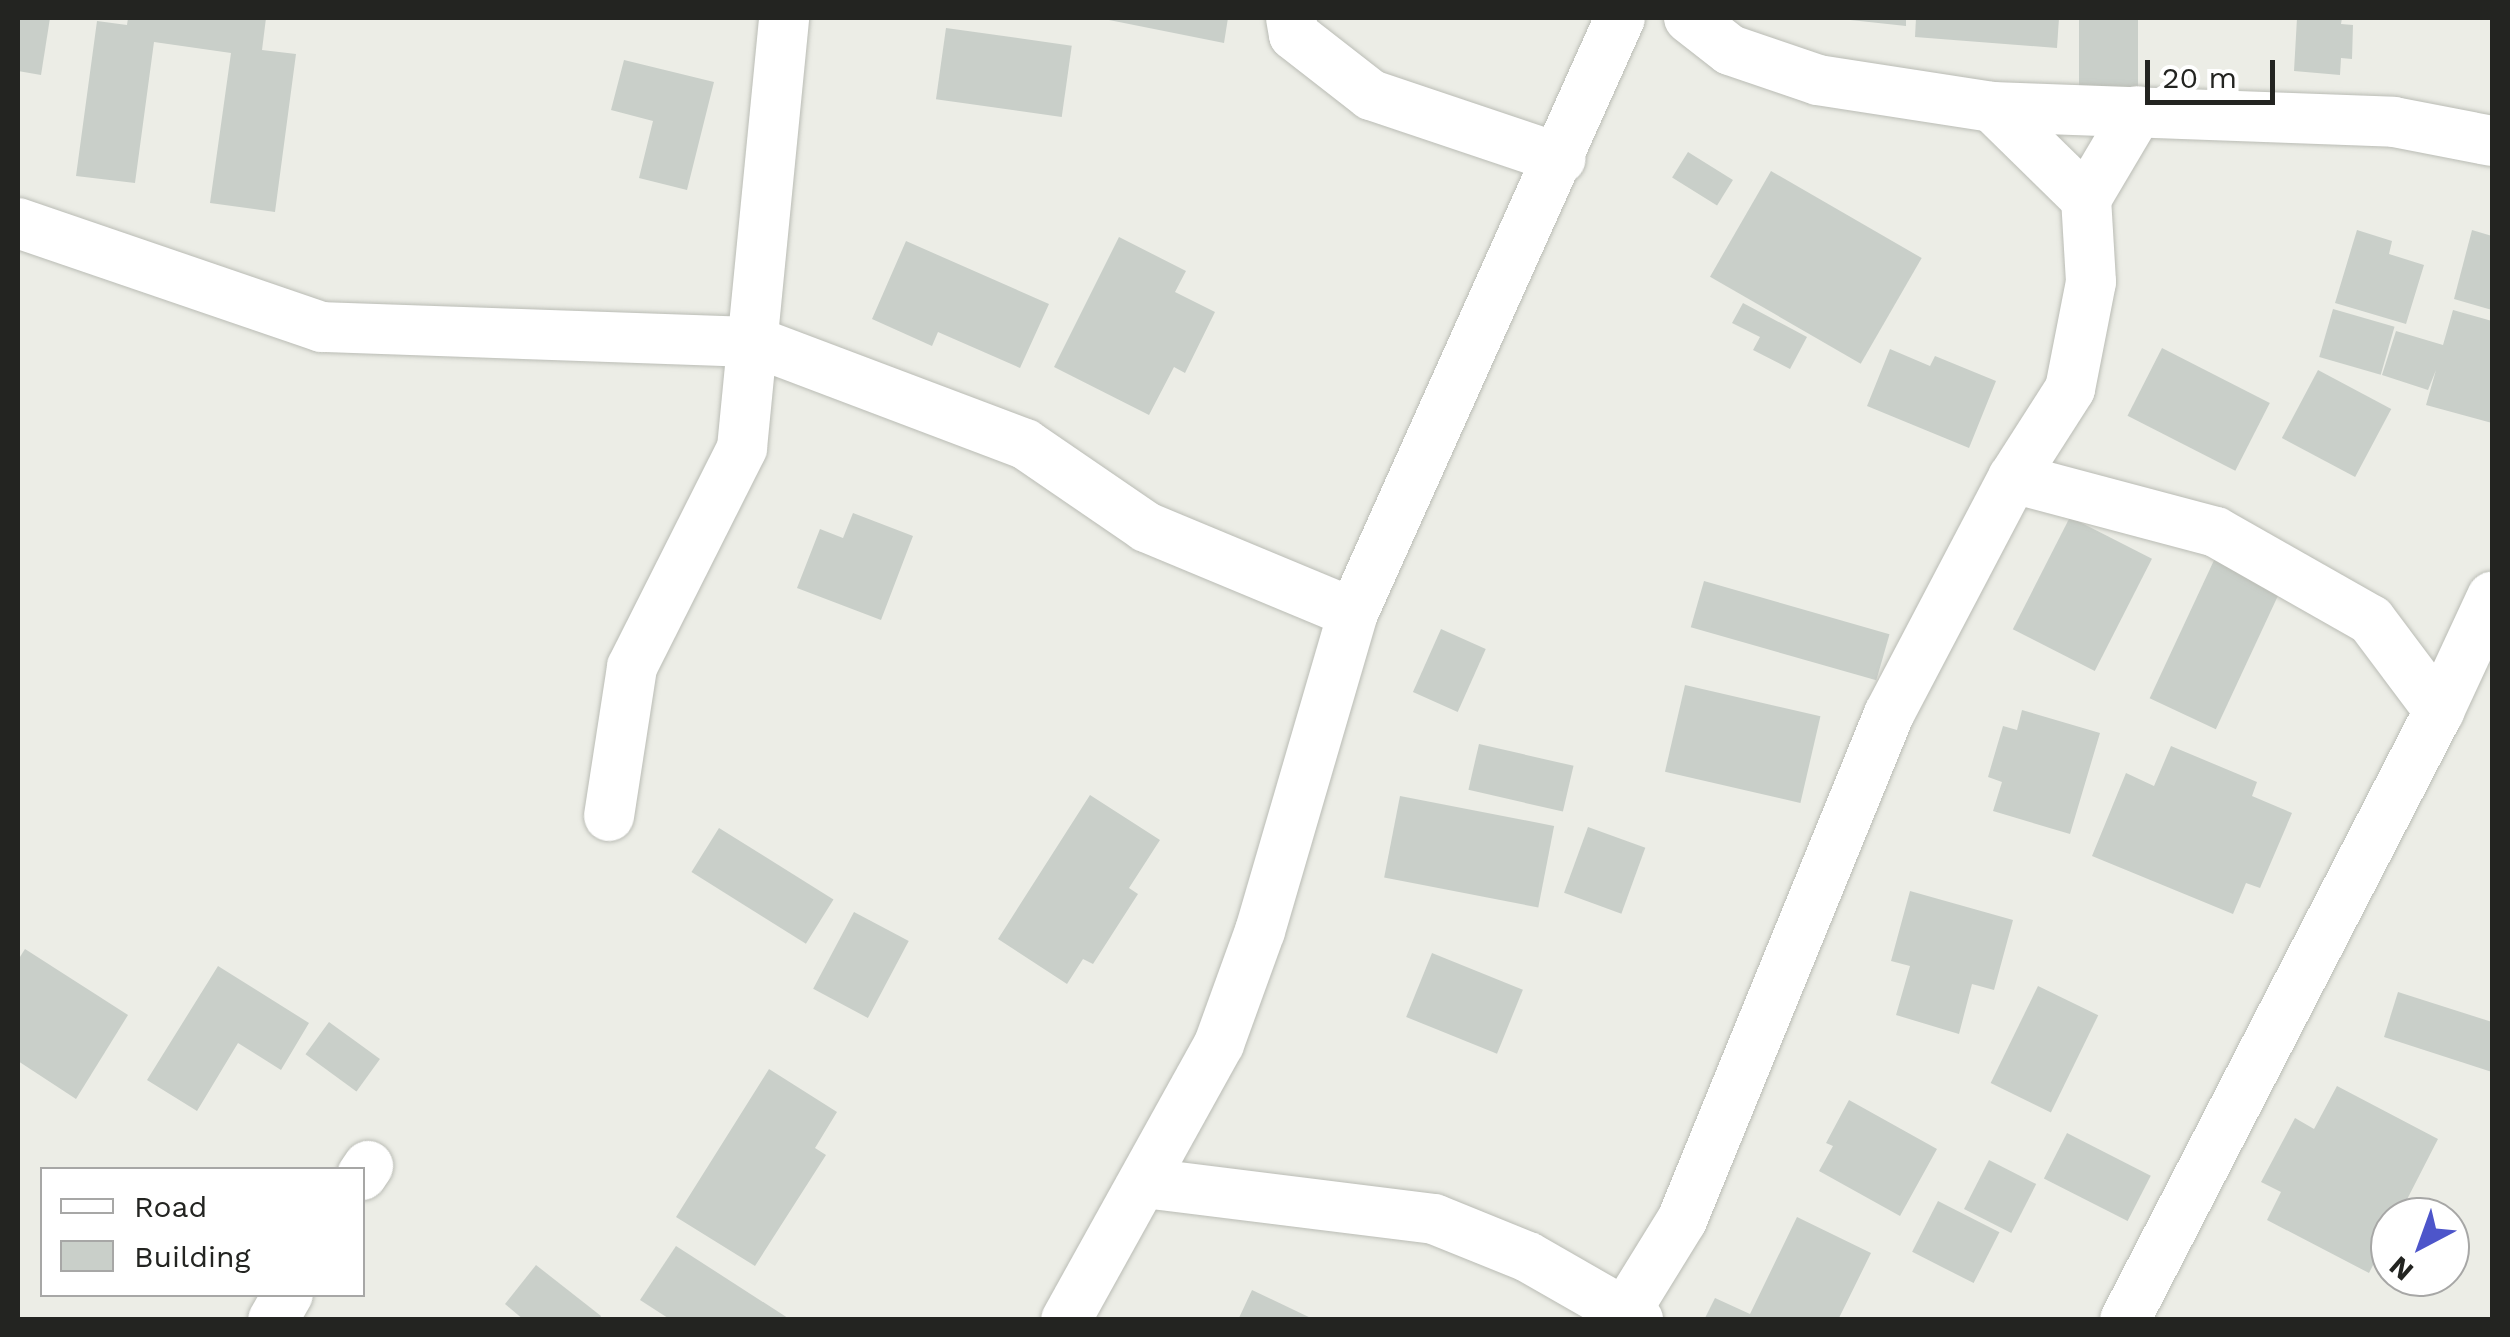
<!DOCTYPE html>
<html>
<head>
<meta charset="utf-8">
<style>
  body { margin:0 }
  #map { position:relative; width:2510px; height:1337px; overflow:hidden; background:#ecede6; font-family:"Work Sans",sans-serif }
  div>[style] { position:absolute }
  .building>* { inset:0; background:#c9cfc9; transform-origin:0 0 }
  .roads { filter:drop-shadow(0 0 2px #babcb5) drop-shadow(0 0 2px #babcb5) }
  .street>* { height:50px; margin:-25px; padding:0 25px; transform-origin:25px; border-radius:25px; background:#fff }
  span { translate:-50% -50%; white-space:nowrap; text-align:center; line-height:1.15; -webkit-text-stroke:9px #fff; paint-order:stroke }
  .frame { position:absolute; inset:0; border:20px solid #232421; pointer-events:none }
  .legend { position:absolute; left:40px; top:1167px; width:325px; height:130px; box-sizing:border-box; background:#fff; border:2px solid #a7a7a6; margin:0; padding:12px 18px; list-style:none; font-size:30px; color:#232421 }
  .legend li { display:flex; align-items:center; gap:20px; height:50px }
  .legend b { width:50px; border:2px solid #a7a7a6 }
  .north { position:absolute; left:2370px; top:1197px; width:100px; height:100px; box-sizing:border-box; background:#fff; border:2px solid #a7a7a6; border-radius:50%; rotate:221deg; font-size:28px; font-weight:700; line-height:40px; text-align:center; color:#232421 }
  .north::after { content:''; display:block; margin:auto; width:35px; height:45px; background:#4d55ca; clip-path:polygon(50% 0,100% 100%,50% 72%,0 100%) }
  .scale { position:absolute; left:2145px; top:60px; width:130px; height:45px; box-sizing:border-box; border:5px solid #232421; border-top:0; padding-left:12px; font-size:30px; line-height:35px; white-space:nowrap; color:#232421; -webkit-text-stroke:8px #fff; paint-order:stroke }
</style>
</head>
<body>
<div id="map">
  <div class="building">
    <i style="clip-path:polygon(18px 18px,50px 18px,41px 75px,18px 71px)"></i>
    <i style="clip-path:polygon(128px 18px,266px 18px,262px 50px,296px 54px,275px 212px,210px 203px,231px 53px,154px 42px,135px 183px,76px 176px,97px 21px,127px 25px)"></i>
    <i style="clip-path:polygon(1099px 18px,1228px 18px,1224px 43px)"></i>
    <i style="clip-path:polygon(1832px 18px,1906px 18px,1906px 26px)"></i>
    <i style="clip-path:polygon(1916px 18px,2059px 18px,2057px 48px,1915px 37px)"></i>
    <i style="left:2079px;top:18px;width:59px;height:73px"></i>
    <i style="clip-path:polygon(2297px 18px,2342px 18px,2341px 24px,2353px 25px,2352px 59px,2341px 58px,2340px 75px,2294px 71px)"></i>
    <i style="left:946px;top:28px;width:127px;height:72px;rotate:8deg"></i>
    <i style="clip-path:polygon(624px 60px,714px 82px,687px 190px,639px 178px,653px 121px,611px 110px)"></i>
    <i style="left:1688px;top:152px;width:53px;height:30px;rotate:32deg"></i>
    <i style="left:1771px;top:171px;width:174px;height:122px;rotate:30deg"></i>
    <i style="clip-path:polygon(2357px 230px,2392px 241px,2389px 254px,2424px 265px,2406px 324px,2335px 303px)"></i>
    <i style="clip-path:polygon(2472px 230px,2492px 236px,2492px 310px,2454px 299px)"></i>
    <i style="clip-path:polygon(1119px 237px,1186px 271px,1175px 292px,1215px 312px,1185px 373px,1174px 367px,1149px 415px,1054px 367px)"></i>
    <i style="clip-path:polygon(906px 241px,1049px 304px,1020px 368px,938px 332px,932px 346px,872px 319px)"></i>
    <i style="clip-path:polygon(1743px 303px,1807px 337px,1790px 369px,1753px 350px,1760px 337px,1732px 323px)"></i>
    <i style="left:2333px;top:309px;width:64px;height:50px;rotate:16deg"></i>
    <i style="clip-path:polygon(2453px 310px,2492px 321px,2492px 423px,2426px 405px,2436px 370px,2428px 390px,2382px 375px,2396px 331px,2443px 345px)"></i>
    <i style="left:2162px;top:348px;width:121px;height:76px;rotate:27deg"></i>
    <i style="clip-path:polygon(1890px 349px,1930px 366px,1935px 356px,1996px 381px,1969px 448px,1867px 406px)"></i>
    <i style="left:2318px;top:370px;width:83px;height:77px;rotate:28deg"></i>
    <i style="clip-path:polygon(853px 513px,913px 536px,881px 620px,797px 588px,820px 529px,843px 538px)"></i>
    <i style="left:2070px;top:517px;width:92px;height:126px;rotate:27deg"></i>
    <i style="left:2216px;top:556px;width:73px;height:157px;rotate:25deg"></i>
    <i style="left:1704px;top:581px;width:193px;height:48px;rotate:16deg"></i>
    <i style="left:1441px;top:629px;width:49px;height:69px;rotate:24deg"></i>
    <i style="left:1685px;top:685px;width:139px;height:89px;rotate:13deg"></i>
    <i style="clip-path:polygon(2022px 710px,2100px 733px,2070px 834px,1993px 811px,2002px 782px,1988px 777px,2003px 726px,2017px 730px)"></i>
    <i style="left:1479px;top:744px;width:97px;height:47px;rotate:13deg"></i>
    <i style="clip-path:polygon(2171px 746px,2257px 782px,2252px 796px,2292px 813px,2260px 888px,2246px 883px,2233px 914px,2092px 856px,2126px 773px,2154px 786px)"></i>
    <i style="clip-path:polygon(1090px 795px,1160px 840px,1129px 888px,1138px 894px,1093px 964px,1083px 959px,1067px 984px,998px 939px)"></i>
    <i style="left:1400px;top:796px;width:157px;height:83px;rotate:11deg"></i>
    <i style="left:1588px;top:827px;width:61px;height:70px;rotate:20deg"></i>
    <i style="left:719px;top:828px;width:135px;height:52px;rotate:32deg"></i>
    <i style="clip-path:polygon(1910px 891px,2013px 920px,1994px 990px,1972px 984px,1959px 1034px,1896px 1015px,1910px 966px,1891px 961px)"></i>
    <i style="left:854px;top:912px;width:62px;height:87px;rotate:28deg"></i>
    <i style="clip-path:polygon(25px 949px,128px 1015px,76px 1099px,18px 1061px,18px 960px)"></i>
    <i style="left:1432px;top:953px;width:98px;height:69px;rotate:22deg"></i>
    <i style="clip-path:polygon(218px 966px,309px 1023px,281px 1070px,238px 1043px,197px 1111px,147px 1080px)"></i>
    <i style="left:2038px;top:986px;width:67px;height:108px;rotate:26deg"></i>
    <i style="clip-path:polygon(2398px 992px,2492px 1022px,2492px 1072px,2384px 1037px)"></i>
    <i style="left:329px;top:1022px;width:63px;height:40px;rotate:36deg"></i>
    <i style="clip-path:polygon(769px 1069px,837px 1112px,815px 1148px,826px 1155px,755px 1266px,676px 1217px)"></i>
    <i style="clip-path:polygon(2337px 1086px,2438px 1139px,2398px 1217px,2390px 1217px,2390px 1232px,2369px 1273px,2267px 1220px,2281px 1192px,2261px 1182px,2295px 1118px,2314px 1129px)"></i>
    <i style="clip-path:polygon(1849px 1100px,1937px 1149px,1900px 1216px,1819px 1171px,1833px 1146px,1826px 1143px)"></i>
    <i style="left:2067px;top:1133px;width:94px;height:51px;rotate:27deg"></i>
    <i style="left:1989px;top:1160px;width:53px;height:55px;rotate:27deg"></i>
    <i style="left:1938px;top:1201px;width:69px;height:57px;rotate:27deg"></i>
    <i style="clip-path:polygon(1797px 1217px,1871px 1253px,1838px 1320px,1704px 1320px,1715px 1298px,1750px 1314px)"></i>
    <i style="clip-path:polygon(676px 1246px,791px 1320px,671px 1320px,640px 1300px)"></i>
    <i style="clip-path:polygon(536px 1265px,601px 1316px,599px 1320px,524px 1320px,505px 1304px)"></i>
    <i style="clip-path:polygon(1252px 1290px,1315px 1320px,1238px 1320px)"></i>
  </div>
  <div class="roads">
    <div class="street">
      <i style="left:1291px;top:18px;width:17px;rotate:80deg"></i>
      <i style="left:1294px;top:35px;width:98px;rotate:37.9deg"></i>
      <i style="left:1371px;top:95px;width:200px;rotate:18.6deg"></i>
      <i style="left:1689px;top:18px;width:52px;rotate:38deg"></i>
      <i style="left:1730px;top:50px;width:93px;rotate:18.8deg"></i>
      <i style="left:1818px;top:80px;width:176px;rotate:8.8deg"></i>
      <i style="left:1992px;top:107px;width:402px;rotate:2.1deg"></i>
      <i style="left:2394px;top:122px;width:100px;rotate:11deg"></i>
      <i style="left:1992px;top:107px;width:132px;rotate:44.4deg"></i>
      <i style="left:18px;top:223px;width:321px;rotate:18.9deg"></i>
      <i style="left:322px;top:327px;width:433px;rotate:2deg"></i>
      <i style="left:755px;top:342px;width:289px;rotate:20.7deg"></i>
      <i style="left:1025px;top:444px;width:147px;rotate:34.4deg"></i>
      <i style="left:1146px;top:527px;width:224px;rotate:22.6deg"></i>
      <i style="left:2013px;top:478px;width:210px;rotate:14.9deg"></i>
      <i style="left:2216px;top:532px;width:178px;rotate:29.6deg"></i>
      <i style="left:2371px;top:620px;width:114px;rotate:53.2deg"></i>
      <i style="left:2439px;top:711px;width:685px;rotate:117.28deg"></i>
      <i style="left:2439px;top:711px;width:126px;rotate:-65.1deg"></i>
      <i style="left:609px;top:816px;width:151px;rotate:-81.2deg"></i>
      <i style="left:632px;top:667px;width:245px;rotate:-63.3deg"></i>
      <i style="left:742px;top:448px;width:432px;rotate:-84.4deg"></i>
      <i style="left:362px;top:1175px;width:11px;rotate:-56deg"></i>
      <i style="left:1145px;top:1183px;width:291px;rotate:7.1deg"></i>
      <i style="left:1434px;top:1219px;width:101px;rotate:22deg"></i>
      <i style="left:1528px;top:1257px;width:127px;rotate:29.8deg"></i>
      <i style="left:1627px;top:1309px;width:105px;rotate:-58.3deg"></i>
      <i style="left:1682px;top:1220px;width:547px;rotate:-67.75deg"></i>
      <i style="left:1889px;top:714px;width:267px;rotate:-62.3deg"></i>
      <i style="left:2013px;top:478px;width:106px;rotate:-57.4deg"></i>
      <i style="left:2070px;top:389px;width:109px;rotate:-78.9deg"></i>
      <i style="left:2091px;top:282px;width:83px;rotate:-93.4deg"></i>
      <i style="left:2086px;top:199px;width:102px;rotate:-59.4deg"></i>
      <i style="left:273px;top:1320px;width:30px;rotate:-60deg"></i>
      <i style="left:1066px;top:1320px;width:316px;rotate:-61deg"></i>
      <i style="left:1219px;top:1044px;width:120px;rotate:-70.1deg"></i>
      <i style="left:1260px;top:931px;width:331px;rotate:-73.7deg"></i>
      <i style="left:1353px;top:613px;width:652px;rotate:-65.83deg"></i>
    </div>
  </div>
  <div class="frame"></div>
  <ul class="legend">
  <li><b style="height:12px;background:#fff"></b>Road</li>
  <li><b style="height:28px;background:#c9cfc9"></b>Building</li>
  </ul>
  <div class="north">N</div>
  <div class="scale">20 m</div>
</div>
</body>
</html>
